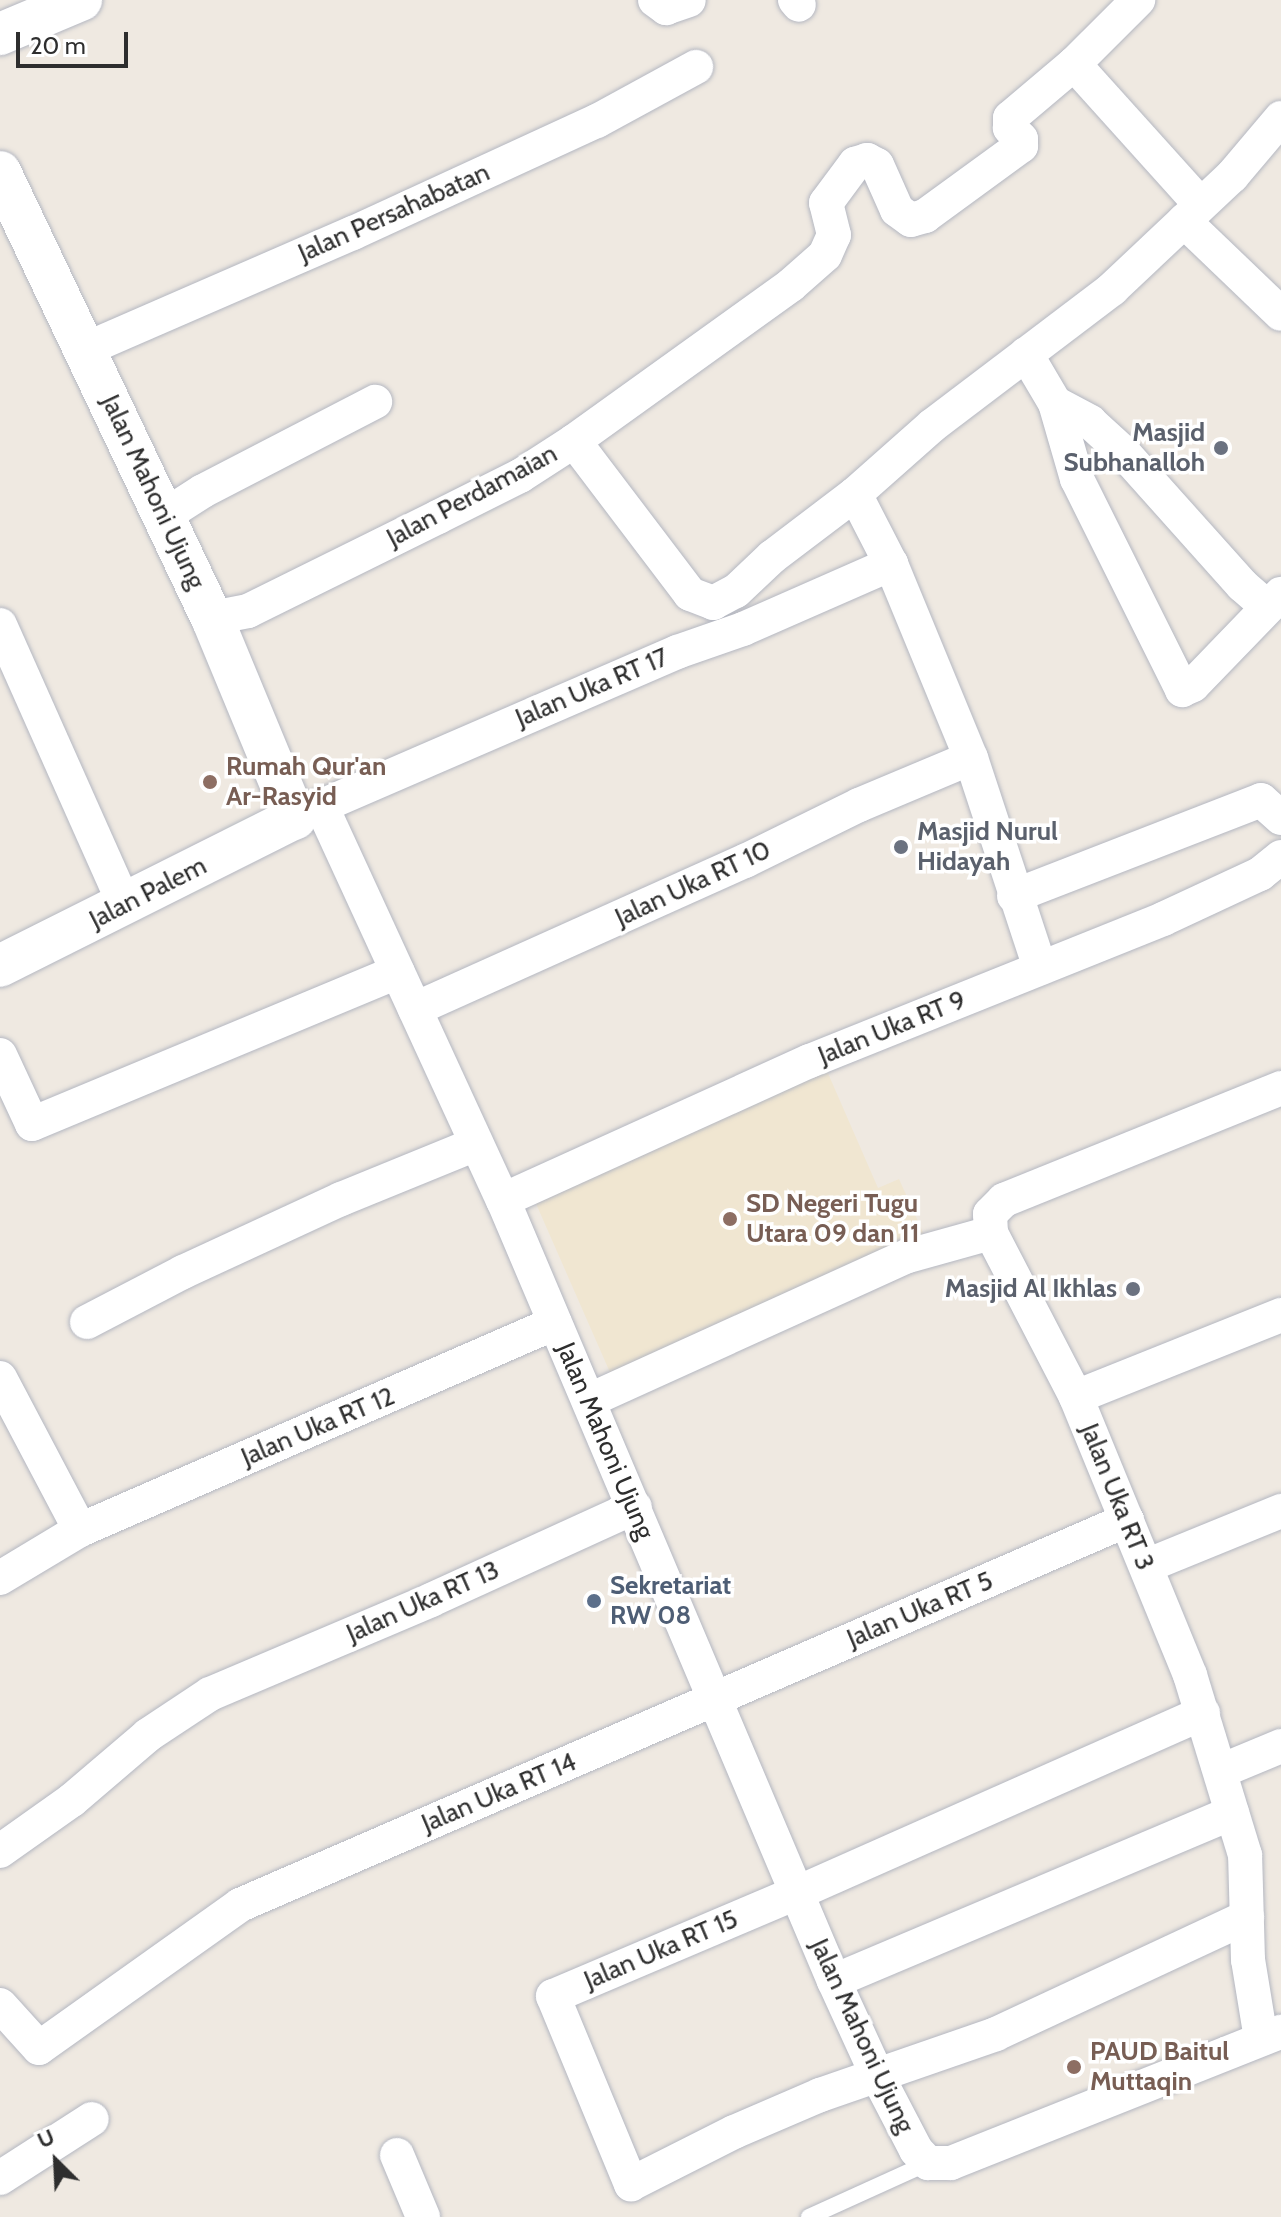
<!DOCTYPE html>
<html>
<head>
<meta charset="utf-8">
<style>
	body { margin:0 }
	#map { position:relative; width:1281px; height:2217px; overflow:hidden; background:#efe9e1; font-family:Cabin,sans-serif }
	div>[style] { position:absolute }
	.education>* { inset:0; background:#f0e6d1 }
	.roads { filter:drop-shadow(0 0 2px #b4b7c1) drop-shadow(0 0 2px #b4b7c1) }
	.service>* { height:16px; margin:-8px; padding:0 8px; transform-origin:8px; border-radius:8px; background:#fff }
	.minor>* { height:34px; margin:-17px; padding:0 17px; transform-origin:17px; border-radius:17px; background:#fff }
	.tertiary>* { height:42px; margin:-21px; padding:0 21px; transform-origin:21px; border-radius:21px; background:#fff }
	.dots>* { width:22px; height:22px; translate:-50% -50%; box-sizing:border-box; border:4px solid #fff; border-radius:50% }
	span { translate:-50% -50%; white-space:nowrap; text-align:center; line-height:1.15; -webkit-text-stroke:7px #fff; paint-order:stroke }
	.street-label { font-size:26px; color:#2e2e2e }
	.worship-label { font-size:26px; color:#5b616d; font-weight:700 }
	.right { translate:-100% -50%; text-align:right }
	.left { translate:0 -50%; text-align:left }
	.education-label { font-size:26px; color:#785e54; font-weight:700 }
	.service-label { font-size:26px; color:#4e5e75; font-weight:700 }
	.north { position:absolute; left:16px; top:2121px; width:80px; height:80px; -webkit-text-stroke:6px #fff; paint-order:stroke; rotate:336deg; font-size:22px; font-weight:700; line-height:32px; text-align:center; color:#2e2e2e }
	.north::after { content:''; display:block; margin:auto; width:28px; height:36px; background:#2e2e2e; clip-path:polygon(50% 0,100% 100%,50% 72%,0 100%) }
	.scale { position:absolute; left:16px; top:32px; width:112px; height:36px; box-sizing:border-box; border:4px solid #2e2e2e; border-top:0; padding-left:10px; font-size:24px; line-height:28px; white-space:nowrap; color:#2e2e2e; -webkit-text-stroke:6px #fff; paint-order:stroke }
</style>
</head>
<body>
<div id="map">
	<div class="education">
		<div style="clip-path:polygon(827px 1071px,878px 1188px,899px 1179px,926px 1239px,612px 1377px,534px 1199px)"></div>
	</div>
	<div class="roads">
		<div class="service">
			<div style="left:809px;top:2217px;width:131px;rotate:-24.4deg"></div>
		</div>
		<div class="minor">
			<div style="left:655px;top:0;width:14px;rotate:36deg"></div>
			<div style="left:666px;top:8px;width:24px;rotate:-19deg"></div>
			<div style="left:795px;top:0;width:6px;rotate:51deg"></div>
			<div style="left:1074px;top:64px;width:188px;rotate:48deg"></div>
			<div style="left:1184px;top:221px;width:134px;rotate:43.8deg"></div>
			<div style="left:86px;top:349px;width:291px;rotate:-23.5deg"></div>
			<div style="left:353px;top:233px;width:268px;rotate:-24.7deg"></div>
			<div style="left:597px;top:121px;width:113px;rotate:-28.6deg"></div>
			<div style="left:1026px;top:354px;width:57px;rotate:59.4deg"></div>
			<div style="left:1055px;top:403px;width:79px;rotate:73.9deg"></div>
			<div style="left:1077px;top:479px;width:236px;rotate:63.5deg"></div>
			<div style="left:1182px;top:690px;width:12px;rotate:-24deg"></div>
			<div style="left:1193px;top:685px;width:127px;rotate:-46deg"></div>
			<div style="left:1055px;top:403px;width:40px;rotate:28deg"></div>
			<div style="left:1090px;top:422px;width:46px;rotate:42.4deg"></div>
			<div style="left:1124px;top:453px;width:177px;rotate:48.2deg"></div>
			<div style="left:1242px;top:585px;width:32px;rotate:41deg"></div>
			<div style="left:574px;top:441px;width:192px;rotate:52.8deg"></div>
			<div style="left:690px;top:594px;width:25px;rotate:21deg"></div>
			<div style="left:713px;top:603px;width:26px;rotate:-28deg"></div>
			<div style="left:736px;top:591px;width:50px;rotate:-43.4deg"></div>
			<div style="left:772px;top:557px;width:104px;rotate:-37.2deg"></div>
			<div style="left:855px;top:494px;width:104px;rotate:-41.5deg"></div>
			<div style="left:933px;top:425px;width:225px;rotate:-37.2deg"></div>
			<div style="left:1112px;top:289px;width:165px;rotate:-43.3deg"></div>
			<div style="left:1232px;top:176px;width:76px;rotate:-49.8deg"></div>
			<div style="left:855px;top:494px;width:79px;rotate:62.8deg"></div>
			<div style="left:891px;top:564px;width:210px;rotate:67.6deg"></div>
			<div style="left:971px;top:758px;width:221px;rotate:71.8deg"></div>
			<div style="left:164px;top:516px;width:46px;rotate:-32.7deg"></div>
			<div style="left:203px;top:491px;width:194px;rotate:-27.4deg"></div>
			<div style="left:212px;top:618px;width:37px;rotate:-11deg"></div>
			<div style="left:248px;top:611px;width:212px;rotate:-26.3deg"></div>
			<div style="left:438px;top:517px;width:92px;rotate:-26.6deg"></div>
			<div style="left:520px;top:476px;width:64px;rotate:-32.9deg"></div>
			<div style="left:574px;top:441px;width:267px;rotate:-35.7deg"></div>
			<div style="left:791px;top:285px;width:45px;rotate:-41.4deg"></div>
			<div style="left:825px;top:255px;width:22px;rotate:-66deg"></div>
			<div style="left:834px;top:235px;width:33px;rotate:-104deg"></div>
			<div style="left:826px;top:203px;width:49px;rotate:-53.4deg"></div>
			<div style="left:855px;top:164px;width:13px;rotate:-18deg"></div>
			<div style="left:867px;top:160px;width:11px;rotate:27deg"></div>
			<div style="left:877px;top:165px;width:49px;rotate:66deg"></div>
			<div style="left:897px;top:210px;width:17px;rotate:36deg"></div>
			<div style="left:911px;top:220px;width:15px;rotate:-16deg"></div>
			<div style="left:925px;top:216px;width:119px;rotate:-36.1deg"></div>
			<div style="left:1021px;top:146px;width:7px;rotate:-90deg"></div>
			<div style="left:1021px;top:139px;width:16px;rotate:-135deg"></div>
			<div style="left:1010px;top:128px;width:10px;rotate:-90deg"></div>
			<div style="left:1010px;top:118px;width:84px;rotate:-40.2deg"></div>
			<div style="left:1074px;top:64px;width:91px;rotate:-45deg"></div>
			<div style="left:0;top:625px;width:308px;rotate:66deg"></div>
			<div style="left:321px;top:805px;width:435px;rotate:65.3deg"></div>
			<div style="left:503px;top:1200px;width:848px;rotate:67.03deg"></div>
			<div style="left:834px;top:1981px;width:103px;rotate:65.4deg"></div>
			<div style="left:877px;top:2075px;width:85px;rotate:62.5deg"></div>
			<div style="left:916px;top:2150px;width:18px;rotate:47deg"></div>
			<div style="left:928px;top:2163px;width:23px"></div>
			<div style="left:951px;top:2163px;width:355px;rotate:-21.7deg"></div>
			<div style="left:303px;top:814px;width:408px;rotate:-23.4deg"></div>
			<div style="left:677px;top:652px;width:70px;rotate:-19.2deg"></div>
			<div style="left:743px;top:629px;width:162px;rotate:-23.7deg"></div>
			<div style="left:1014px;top:896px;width:265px;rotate:-21.2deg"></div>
			<div style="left:1261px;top:800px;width:27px;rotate:42deg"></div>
			<div style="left:415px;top:1009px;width:362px;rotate:-24.2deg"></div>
			<div style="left:745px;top:861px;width:127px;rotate:-26.2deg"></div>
			<div style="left:859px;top:805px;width:121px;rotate:-22.8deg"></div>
			<div style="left:0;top:1055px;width:76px;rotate:65.1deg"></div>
			<div style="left:32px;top:1124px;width:396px;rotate:-22.6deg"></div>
			<div style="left:503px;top:1200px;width:337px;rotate:-24.4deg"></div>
			<div style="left:810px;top:1061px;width:380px;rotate:-21.9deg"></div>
			<div style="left:1163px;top:919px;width:107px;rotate:-24.9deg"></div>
			<div style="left:1260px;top:874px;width:27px;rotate:-39deg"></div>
			<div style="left:87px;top:1322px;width:108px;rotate:-27.5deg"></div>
			<div style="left:183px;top:1272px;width:174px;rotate:-24.8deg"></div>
			<div style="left:341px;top:1199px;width:146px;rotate:-22.2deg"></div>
			<div style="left:0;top:1378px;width:172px;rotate:62.2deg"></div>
			<div style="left:1076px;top:1397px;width:221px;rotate:-21.8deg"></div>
			<div style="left:590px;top:1400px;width:349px;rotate:-24.4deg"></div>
			<div style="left:908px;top:1256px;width:86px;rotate:-15.5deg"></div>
			<div style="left:1146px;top:1566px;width:146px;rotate:-22.2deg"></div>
			<div style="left:0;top:1578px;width:93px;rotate:-31deg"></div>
			<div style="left:80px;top:1530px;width:518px;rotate:-23.55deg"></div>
			<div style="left:1203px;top:1713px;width:445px;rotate:156.1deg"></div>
			<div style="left:796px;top:1893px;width:264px;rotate:157deg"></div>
			<div style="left:553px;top:1996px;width:204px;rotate:67.5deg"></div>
			<div style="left:631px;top:2184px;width:115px;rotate:-26.8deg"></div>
			<div style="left:734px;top:2132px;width:94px;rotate:-23.3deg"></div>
			<div style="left:820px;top:2095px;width:186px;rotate:-19.1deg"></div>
			<div style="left:996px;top:2034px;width:277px;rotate:-25deg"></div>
			<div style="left:1221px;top:1771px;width:65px;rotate:-22.6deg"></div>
			<div style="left:0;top:1851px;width:88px;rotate:-35.3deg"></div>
			<div style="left:72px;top:1800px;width:100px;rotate:-40.5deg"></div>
			<div style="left:148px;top:1735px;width:74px;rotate:-33.5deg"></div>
			<div style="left:210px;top:1694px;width:240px;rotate:-23deg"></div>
			<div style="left:431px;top:1600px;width:224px;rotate:-24.5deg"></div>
			<div style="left:834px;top:1981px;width:432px;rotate:-22.9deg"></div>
			<div style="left:0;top:2005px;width:58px;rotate:47.8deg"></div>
			<div style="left:39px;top:2048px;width:247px;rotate:-35.4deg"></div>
			<div style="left:240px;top:1905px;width:967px;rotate:-23.46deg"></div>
			<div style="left:1261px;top:2039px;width:80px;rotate:-99.3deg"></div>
			<div style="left:1248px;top:1960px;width:105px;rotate:-91.6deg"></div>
			<div style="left:1245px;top:1855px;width:188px;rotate:-107deg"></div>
			<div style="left:1190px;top:1675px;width:300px;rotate:-112.3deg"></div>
			<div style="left:1076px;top:1397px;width:185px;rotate:-117.4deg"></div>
			<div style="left:991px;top:1233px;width:19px;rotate:-93deg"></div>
			<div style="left:990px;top:1214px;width:20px;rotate:-45deg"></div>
			<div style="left:1004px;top:1200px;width:299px;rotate:-22deg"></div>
			<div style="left:397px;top:2155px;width:67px;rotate:67.2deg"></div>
			<div style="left:0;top:2178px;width:109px;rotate:-32.7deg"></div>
		</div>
		<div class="tertiary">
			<div style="left:0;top:34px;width:88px;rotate:-22.8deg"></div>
			<div style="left:0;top:172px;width:494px;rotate:64.6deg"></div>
			<div style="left:212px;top:618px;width:217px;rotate:67.5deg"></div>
			<div style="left:295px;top:818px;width:330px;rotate:153.4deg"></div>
		</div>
	</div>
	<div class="dots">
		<div style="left:1221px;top:448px;background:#6b7280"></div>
		<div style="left:210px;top:782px;background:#8d6e63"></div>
		<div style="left:901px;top:847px;background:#6b7280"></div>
		<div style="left:730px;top:1219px;background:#8d6e63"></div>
		<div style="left:1133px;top:1289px;background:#6b7280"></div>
		<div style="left:594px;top:1601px;background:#5c6f8a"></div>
		<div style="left:1074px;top:2067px;background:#8d6e63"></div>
	</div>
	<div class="street-label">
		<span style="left:394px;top:213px;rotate:-24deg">Jalan Persahabatan</span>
		<span style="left:153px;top:492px;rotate:65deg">Jalan Mahoni Ujung</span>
		<span style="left:472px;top:496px;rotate:-28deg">Jalan Perdamaian</span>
		<span style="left:592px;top:688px;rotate:-23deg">Jalan Uka RT 17</span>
		<span style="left:693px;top:884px;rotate:-25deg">Jalan Uka RT 10</span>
		<span style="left:148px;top:893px;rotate:-27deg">Jalan Palem</span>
		<span style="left:892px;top:1028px;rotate:-22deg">Jalan Uka RT 9</span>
		<span style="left:318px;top:1427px;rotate:-23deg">Jalan Uka RT 12</span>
		<span style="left:605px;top:1441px;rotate:67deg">Jalan Mahoni Ujung</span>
		<span style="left:1117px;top:1497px;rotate:68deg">Jalan Uka RT 3</span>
		<span style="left:423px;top:1602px;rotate:-24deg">Jalan Uka RT 13</span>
		<span style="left:920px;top:1610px;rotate:-23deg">Jalan Uka RT 5</span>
		<span style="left:499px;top:1793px;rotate:-23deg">Jalan Uka RT 14</span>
		<span style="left:661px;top:1950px;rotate:-23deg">Jalan Uka RT 15</span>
		<span style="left:862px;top:2036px;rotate:65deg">Jalan Mahoni Ujung</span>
	</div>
	<div class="worship-label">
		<span class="right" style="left:1205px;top:448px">Masjid<br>Subhanalloh</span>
		<span class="left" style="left:917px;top:847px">Masjid Nurul<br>Hidayah</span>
		<span class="right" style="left:1117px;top:1289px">Masjid Al Ikhlas</span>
	</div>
	<div class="education-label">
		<span class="left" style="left:226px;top:782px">Rumah Qur'an<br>Ar-Rasyid</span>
		<span class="left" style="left:746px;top:1219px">SD Negeri Tugu<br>Utara 09 dan 11</span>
		<span class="left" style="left:1090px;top:2067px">PAUD Baitul<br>Muttaqin</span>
	</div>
	<div class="service-label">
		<span class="left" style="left:610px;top:1601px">Sekretariat<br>RW 08</span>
	</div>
	<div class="north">U</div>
	<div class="scale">20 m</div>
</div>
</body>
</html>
